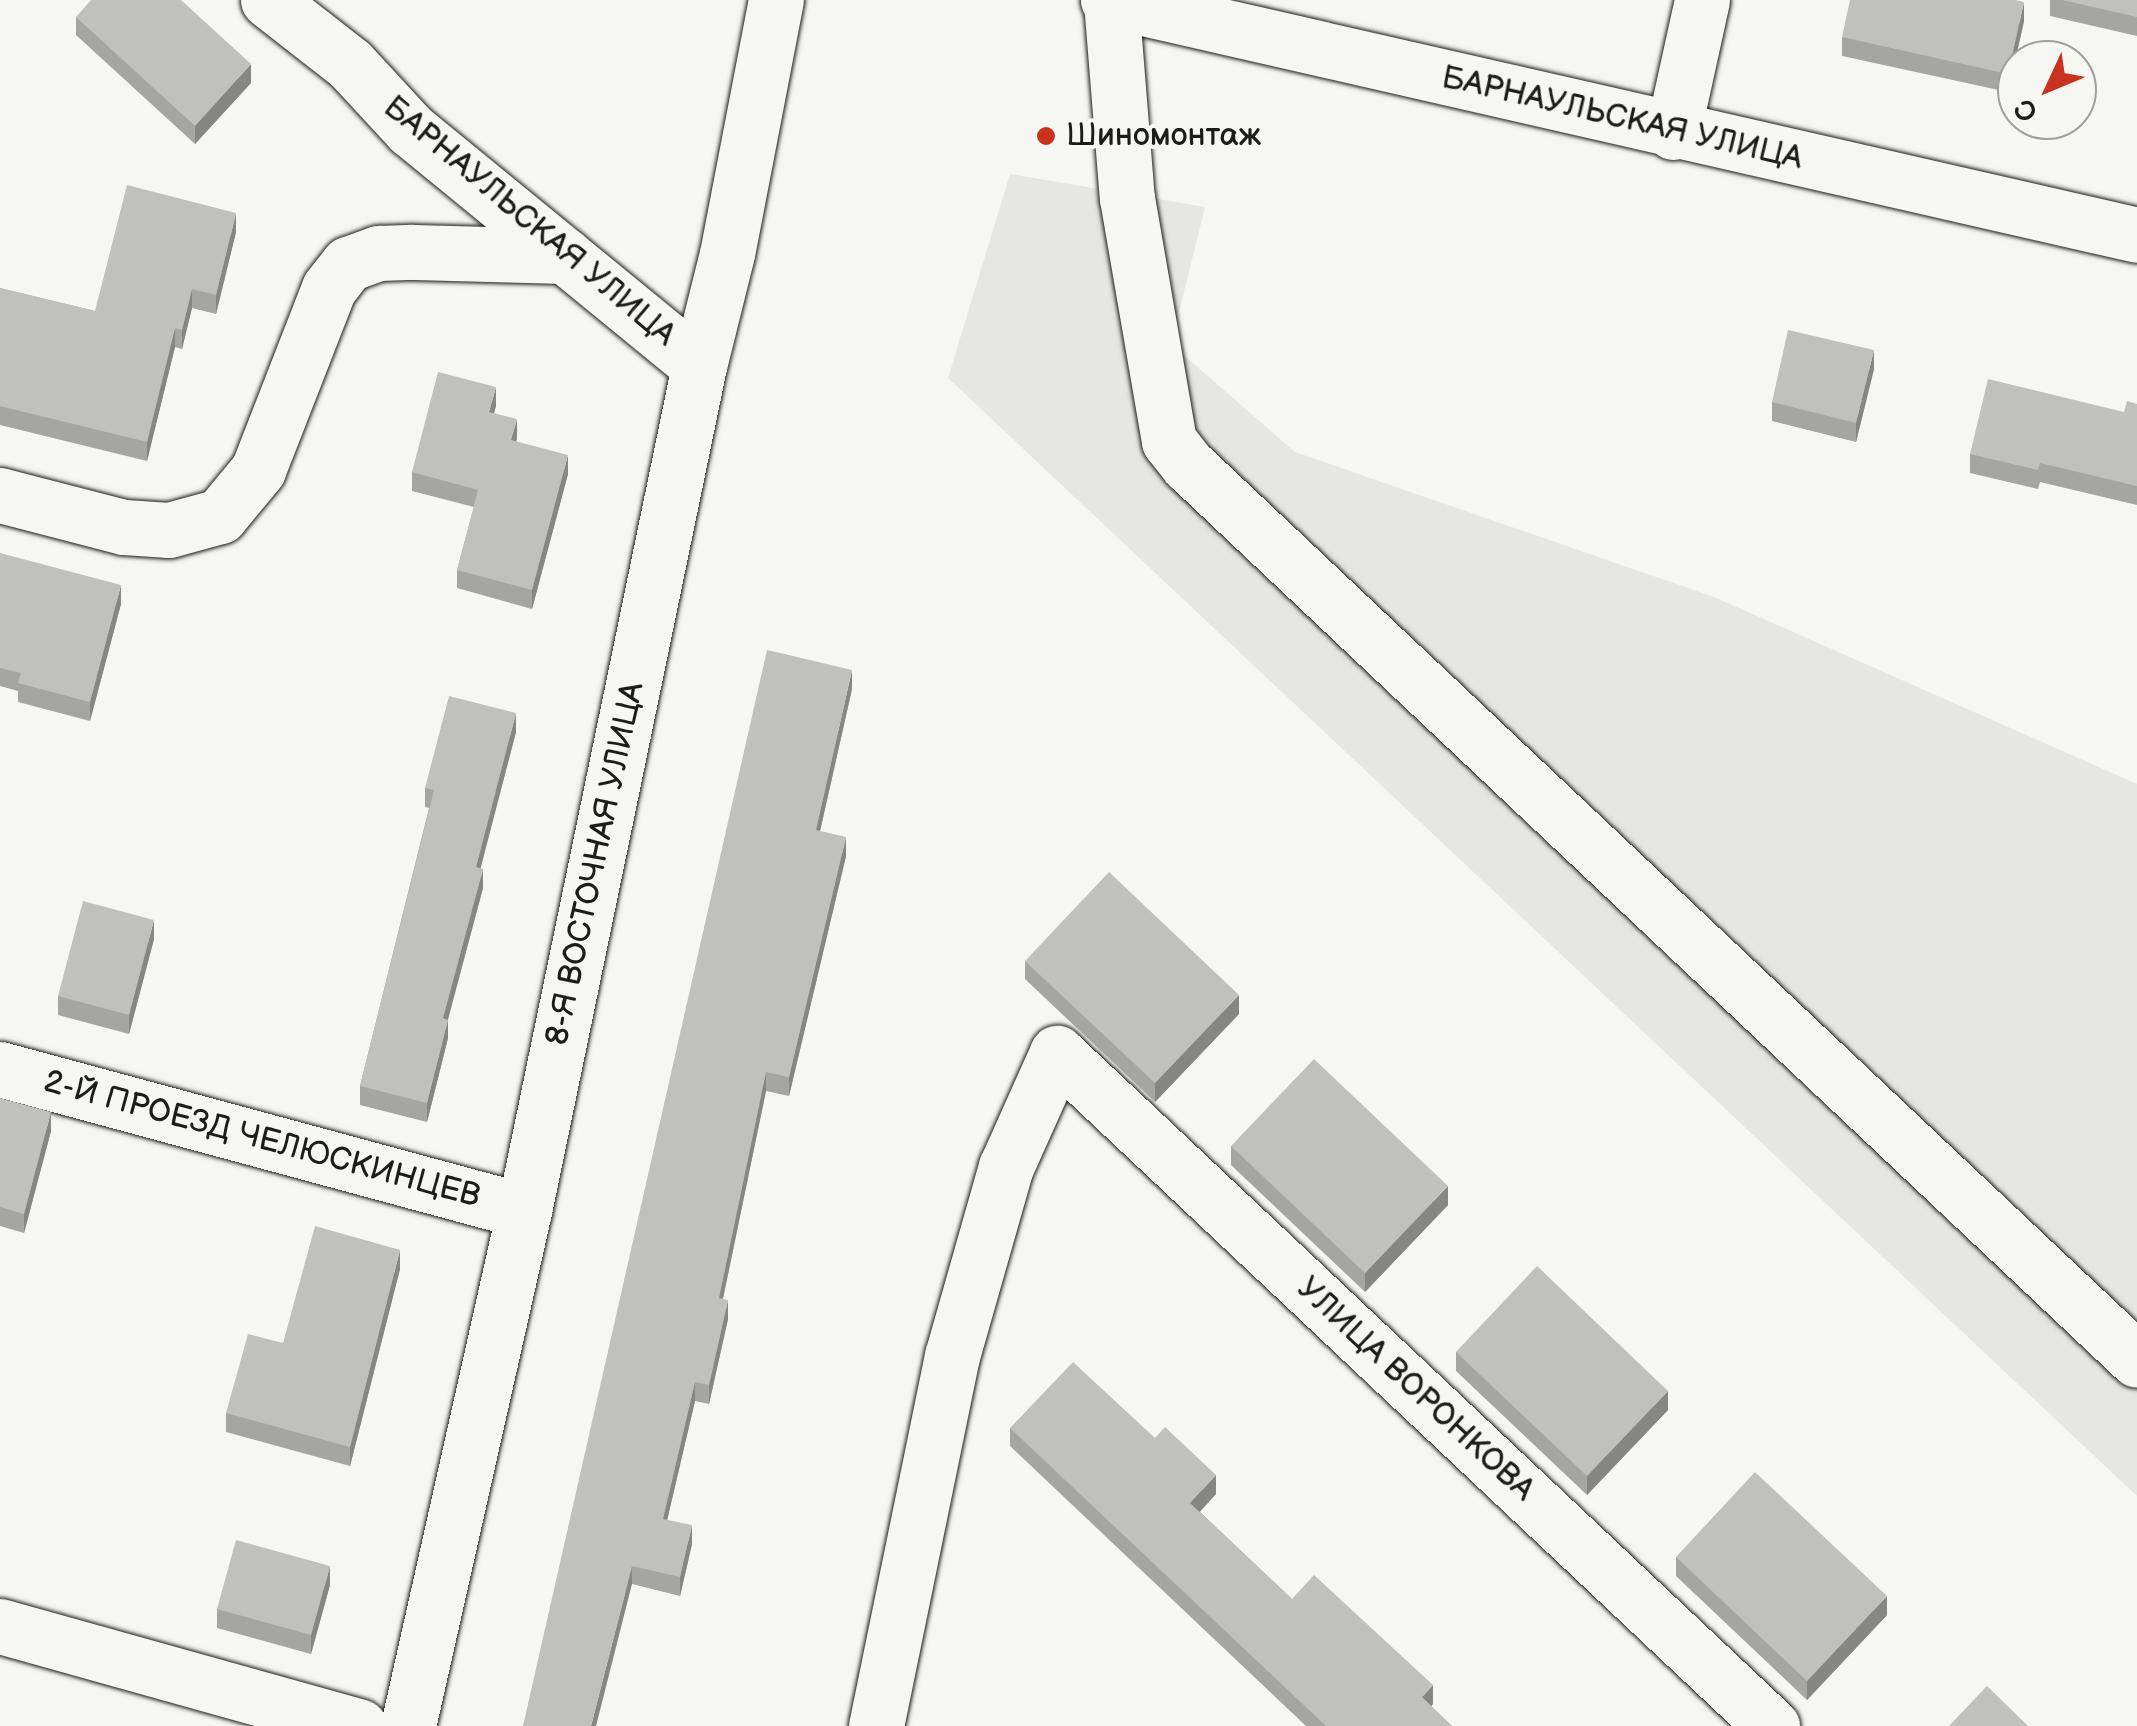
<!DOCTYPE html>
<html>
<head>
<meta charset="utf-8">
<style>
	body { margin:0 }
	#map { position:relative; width:2137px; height:1726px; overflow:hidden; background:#f6f6f2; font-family:"Balsamiq Sans",sans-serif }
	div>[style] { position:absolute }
	.built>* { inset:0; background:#e6e6e2 }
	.roads { filter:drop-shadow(0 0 2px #1c1c1c) drop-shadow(0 0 2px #1c1c1c) }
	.minor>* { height:55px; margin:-27.5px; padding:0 27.5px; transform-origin:27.5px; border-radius:27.5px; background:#f6f6f2 }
	.major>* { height:55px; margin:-27.5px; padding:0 27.5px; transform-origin:27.5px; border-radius:27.5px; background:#f6f6f2 }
	.wall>* { inset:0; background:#a5a5a3 }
	.shaded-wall>* { inset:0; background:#868684 }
	.building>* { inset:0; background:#c0c0bd }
	.dots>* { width:28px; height:28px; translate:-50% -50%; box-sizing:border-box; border:5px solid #f6f6f2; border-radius:50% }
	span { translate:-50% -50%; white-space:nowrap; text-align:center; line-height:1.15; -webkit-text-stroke:8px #f6f6f2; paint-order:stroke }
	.street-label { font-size:32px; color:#1c1c1c }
	.poi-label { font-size:32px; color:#1c1c1c }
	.left { translate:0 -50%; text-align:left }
	.north { position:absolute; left:1997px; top:40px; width:100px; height:100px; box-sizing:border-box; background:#f6f6f2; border:2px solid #9f9f9c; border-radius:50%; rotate:226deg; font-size:28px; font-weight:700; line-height:40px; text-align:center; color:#1c1c1c }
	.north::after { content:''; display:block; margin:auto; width:35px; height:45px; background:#c8321e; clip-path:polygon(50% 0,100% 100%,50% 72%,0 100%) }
</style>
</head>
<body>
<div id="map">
	<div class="built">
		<div style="clip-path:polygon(1010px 174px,1205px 207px,1171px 344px,1295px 452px,1714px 597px,2137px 784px,2137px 1496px,948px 378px)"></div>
	</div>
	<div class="roads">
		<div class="minor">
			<div style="left:268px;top:0;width:104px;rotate:38deg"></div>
			<div style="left:350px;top:64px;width:90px;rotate:47.3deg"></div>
			<div style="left:411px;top:130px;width:372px;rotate:39.3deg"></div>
			<div style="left:1111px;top:1px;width:198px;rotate:85.4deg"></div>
			<div style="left:1127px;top:198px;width:247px;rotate:80.2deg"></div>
			<div style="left:1169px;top:441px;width:31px;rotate:52deg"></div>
			<div style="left:1188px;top:465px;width:1304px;rotate:43.32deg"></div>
			<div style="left:1673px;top:132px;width:135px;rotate:-77.6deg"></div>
			<div style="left:0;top:495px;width:128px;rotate:14.5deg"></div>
			<div style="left:124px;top:527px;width:45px;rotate:3.8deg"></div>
			<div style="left:169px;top:530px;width:53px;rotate:-15.4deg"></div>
			<div style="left:220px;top:516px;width:60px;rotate:-50.4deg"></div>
			<div style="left:258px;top:470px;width:195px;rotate:-68.7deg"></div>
			<div style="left:329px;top:288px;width:31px;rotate:-52deg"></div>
			<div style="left:348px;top:264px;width:33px;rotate:-20deg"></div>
			<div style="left:379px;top:253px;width:34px;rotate:-2deg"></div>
			<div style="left:413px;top:252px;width:152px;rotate:1.5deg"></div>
			<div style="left:0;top:1069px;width:543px;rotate:15.16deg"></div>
			<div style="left:0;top:1626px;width:373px;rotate:15.6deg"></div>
			<div style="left:876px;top:1726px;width:378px;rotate:-78.4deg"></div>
			<div style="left:952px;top:1356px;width:197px;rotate:-74.1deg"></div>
			<div style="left:1006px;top:1167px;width:125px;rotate:-65.9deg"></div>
			<div style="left:1057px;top:1053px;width:982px;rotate:43.27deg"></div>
		</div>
		<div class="major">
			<div style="left:1108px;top:0;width:1055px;rotate:12.86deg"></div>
			<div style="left:408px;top:1726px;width:528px;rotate:-77.31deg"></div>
			<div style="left:524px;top:1211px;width:863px;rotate:-78.3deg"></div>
			<div style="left:699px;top:366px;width:115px;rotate:-76deg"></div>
			<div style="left:727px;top:254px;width:259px;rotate:-79.1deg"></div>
		</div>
	</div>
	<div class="wall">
		<div style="clip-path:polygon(2050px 0,2137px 0,2137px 36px,2050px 16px)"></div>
		<div style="clip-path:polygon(76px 17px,251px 83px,195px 144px,76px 35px)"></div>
		<div style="clip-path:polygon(2024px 21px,2008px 92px,1842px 56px,1842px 37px)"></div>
		<div style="clip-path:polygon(236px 232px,216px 314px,192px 308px,182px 349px,175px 347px,147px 461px,0 425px,0 288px,95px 311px)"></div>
		<div style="clip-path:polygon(1874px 369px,1856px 442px,1772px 421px,1772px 402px)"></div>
		<div style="clip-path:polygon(2137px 404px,2137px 505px,2040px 482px,2038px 489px,1970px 473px,1970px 454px,2124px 412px)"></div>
		<div style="clip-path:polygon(496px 406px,494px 413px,517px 438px,516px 441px,568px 474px,532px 609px,457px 588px,457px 570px,474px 507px,412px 491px,412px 472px)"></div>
		<div style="clip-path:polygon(0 553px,121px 604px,90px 721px,18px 702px,18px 691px,0 686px)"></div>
		<div style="clip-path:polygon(852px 689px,820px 831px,846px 856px,789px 1096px,766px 1091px,723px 1299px,728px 1319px,709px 1404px,695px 1401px,667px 1520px,692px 1544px,680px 1596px,632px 1584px,523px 1726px)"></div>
		<div style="clip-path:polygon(516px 732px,480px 868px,483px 888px,448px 1020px,448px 1038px,427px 1122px,360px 1105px,360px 1086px,429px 808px,425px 807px,425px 788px)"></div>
		<div style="clip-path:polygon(154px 939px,129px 1034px,58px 1015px,58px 996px)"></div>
		<div style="clip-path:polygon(1025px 961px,1239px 1014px,1155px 1102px,1025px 979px)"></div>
		<div style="clip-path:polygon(0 1098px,51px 1131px,24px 1233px,0 1226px)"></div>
		<div style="clip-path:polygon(1231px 1146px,1448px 1205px,1365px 1292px,1231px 1165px)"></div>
		<div style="clip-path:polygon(400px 1269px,350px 1466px,226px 1432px,226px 1413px,283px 1343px)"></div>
		<div style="clip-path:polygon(1456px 1352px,1668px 1410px,1587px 1495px,1456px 1371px)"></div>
		<div style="clip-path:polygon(1010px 1428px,1216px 1494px,1200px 1512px,1292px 1599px,1433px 1704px,1431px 1706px,1452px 1726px,1306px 1726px,1010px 1446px)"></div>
		<div style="clip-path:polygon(1676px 1557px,1887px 1615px,1807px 1700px,1676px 1576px)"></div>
		<div style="clip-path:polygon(330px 1585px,311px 1654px,217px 1628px,217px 1609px)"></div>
	</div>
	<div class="shaded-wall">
		<div style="clip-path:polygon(2024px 2px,2024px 21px,2008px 92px,2008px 74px)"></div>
		<div style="clip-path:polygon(251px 64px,251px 83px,195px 144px,195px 126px)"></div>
		<div style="clip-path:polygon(236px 213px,236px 232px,216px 314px,216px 295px)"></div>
		<div style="clip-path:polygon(192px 289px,192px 308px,182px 349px,182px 330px)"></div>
		<div style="clip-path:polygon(175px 328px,175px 347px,147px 461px,147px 442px)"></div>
		<div style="clip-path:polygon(1874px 350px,1874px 369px,1856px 442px,1856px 423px)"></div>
		<div style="clip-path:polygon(496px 387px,496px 406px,489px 431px,489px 412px)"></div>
		<div style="clip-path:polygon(517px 419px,517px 438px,511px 459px,511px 440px)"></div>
		<div style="clip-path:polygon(568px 455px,568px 474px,532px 609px,532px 590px)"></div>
		<div style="clip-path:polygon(121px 585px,121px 604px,90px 721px,90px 702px)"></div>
		<div style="clip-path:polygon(852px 670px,852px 689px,816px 849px,816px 830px)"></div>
		<div style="clip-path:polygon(516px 713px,516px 732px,476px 886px,476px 867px)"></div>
		<div style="clip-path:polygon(846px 837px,846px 856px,789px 1096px,789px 1077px)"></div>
		<div style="clip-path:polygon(483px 869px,483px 888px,443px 1037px,443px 1018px)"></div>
		<div style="clip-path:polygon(154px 920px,154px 939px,129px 1034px,129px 1015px)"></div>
		<div style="clip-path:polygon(1239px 995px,1239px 1014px,1155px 1102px,1155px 1083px)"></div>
		<div style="clip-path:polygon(448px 1020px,448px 1038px,427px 1122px,427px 1103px)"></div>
		<div style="clip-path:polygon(766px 1072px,766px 1091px,719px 1317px,719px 1298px)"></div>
		<div style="clip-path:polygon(51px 1112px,51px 1131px,24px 1233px,24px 1214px)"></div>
		<div style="clip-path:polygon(1448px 1186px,1448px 1205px,1365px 1292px,1365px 1273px)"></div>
		<div style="clip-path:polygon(400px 1250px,400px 1269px,350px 1466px,350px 1447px)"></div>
		<div style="clip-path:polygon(728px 1300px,728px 1319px,709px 1404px,709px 1385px)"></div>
		<div style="clip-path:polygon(695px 1382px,695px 1401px,663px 1538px,663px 1519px)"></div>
		<div style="clip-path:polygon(1668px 1391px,1668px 1410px,1587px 1495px,1587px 1476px)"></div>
		<div style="clip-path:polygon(1216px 1475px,1216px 1494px,1190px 1522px,1190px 1503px)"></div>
		<div style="clip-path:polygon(692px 1525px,692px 1544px,680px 1596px,680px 1577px)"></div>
		<div style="clip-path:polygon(330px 1566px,330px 1585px,311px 1654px,311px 1635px)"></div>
		<div style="clip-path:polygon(632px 1566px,632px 1584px,596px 1726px,591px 1726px)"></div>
		<div style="clip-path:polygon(1887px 1596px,1887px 1615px,1807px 1700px,1807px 1681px)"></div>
		<div style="clip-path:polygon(1433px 1685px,1433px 1704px,1422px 1716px,1422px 1697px)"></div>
	</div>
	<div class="building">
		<div style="clip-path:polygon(91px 0,181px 0,251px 64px,195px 126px,76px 17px)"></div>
		<div style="clip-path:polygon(1850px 0,2015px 0,2024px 2px,2008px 74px,1842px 37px)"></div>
		<div style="clip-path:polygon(2062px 0,2137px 0,2137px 17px)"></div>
		<div style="clip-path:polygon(127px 185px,236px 213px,216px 295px,192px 289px,182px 330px,175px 328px,147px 442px,0 406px,0 288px,95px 311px)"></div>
		<div style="clip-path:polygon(1788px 330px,1874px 350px,1856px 423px,1772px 402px)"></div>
		<div style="clip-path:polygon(438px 372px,496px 387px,489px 412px,517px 419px,511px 440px,568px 455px,532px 590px,457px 570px,478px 490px,412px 472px)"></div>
		<div style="clip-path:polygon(1988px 379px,2124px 412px,2127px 401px,2137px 404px,2137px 486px,2040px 463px,2038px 470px,1970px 454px)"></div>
		<div style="clip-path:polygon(0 553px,121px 585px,90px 702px,18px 683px,21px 673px,0 668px)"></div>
		<div style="clip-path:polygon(767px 650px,852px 670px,816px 830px,846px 837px,789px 1077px,766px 1072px,719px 1298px,728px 1300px,709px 1385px,695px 1382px,663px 1519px,692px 1525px,680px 1577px,632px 1566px,591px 1726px,523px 1726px)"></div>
		<div style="clip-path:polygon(449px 696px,516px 713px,476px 867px,483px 869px,443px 1018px,448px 1020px,427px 1103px,360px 1086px,434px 790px,425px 788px)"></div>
		<div style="clip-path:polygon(1109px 872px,1239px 995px,1155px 1083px,1025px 961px)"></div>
		<div style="clip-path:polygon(83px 901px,154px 920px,129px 1015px,58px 996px)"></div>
		<div style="clip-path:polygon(1314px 1059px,1448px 1186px,1365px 1273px,1231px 1146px)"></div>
		<div style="clip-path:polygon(0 1098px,51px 1112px,24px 1214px,0 1207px)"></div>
		<div style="clip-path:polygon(315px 1226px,400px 1250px,350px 1447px,226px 1413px,248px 1334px,283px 1343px)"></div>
		<div style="clip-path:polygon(1537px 1266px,1668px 1391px,1587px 1476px,1456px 1352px)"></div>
		<div style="clip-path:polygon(1073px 1362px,1155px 1438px,1165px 1427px,1216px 1475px,1190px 1503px,1292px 1599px,1314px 1575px,1433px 1685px,1422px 1697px,1452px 1726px,1326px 1726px,1010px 1428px)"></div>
		<div style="clip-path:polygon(1755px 1472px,1887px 1596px,1807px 1681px,1676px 1557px)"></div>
		<div style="clip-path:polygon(236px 1540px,330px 1566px,311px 1635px,217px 1609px)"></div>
		<div style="clip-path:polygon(1987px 1686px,2028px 1726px,1949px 1726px)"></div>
	</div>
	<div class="dots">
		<div style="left:1046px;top:136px;background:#c8321e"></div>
	</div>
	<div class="street-label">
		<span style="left:1622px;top:119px;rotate:13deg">БАРНАУЛЬСКАЯ УЛИЦА</span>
		<span style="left:529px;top:222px;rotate:40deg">БАРНАУЛЬСКАЯ УЛИЦА</span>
		<span style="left:596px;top:864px;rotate:-78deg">8-Я ВОСТОЧНАЯ УЛИЦА</span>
		<span style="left:262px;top:1140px;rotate:15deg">2-Й ПРОЕЗД ЧЕЛЮСКИНЦЕВ</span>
		<span style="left:1415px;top:1390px;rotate:43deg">УЛИЦА ВОРОНКОВА</span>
	</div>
	<div class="poi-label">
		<span class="left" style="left:1066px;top:136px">Шиномонтаж</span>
	</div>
	<div class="north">С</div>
</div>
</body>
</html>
